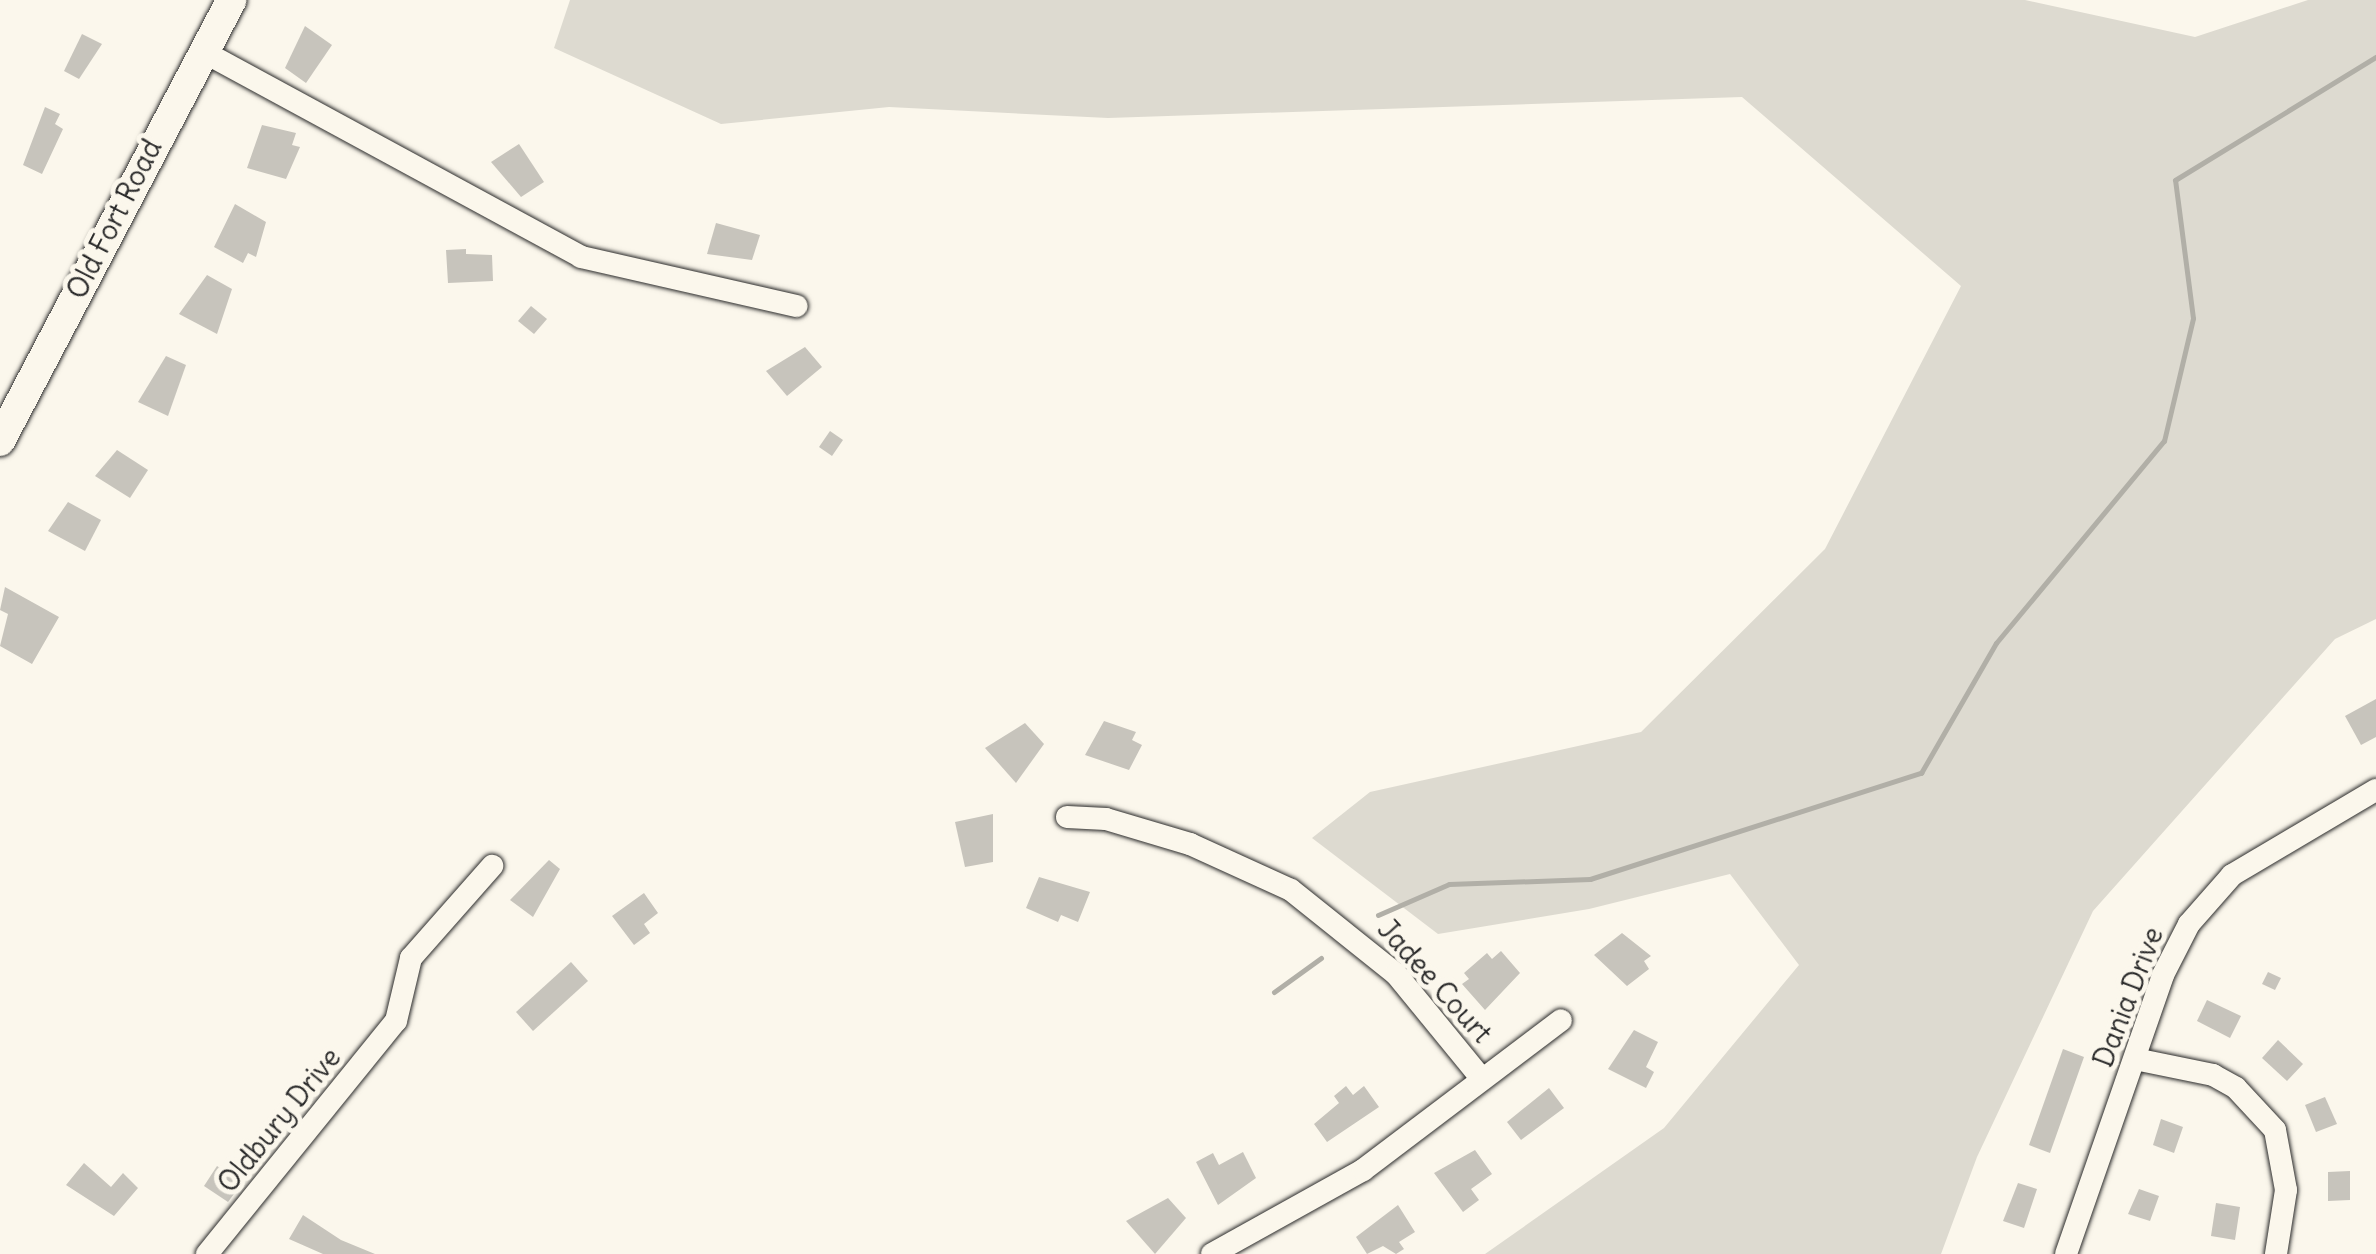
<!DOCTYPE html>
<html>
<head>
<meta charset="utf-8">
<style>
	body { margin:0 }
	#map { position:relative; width:2376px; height:1254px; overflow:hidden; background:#fbf7ec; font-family:Delius,sans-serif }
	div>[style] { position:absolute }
	.green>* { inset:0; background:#dddad0 }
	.stream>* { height:5px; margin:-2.5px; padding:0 2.5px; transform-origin:2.5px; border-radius:2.5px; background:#b1afa7 }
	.building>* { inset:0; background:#c7c4bc }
	.roads { filter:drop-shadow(0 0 2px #2b2b2b) drop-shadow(0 0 2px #2b2b2b) }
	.minor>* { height:22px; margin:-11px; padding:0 11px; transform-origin:11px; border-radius:11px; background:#fbf7ec }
	.major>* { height:30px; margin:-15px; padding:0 15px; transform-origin:15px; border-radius:15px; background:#fbf7ec }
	span { translate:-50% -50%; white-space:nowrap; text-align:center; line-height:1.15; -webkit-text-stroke:10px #fbf7ec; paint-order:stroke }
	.street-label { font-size:28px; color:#2b2b2b }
</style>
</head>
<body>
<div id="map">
	<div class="green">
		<div style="clip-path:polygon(570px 0,2025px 0,2195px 37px,2308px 0,2376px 0,2376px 619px,2335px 639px,2093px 911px,1977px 1157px,1941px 1254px,1485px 1254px,1664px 1128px,1799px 965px,1730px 874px,1589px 909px,1438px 934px,1312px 838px,1370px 792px,1641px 732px,1825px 549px,1961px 286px,1742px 97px,1108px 118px,889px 107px,721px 124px,554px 48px)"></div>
	</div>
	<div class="stream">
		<div style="left:1378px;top:915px;width:77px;rotate:-23.6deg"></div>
		<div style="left:1449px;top:884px;width:141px;rotate:-2deg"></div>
		<div style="left:1590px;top:879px;width:348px;rotate:-17.8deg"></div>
		<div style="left:1921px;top:773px;width:150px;rotate:-60deg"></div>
		<div style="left:1996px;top:643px;width:263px;rotate:-50.3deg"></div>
		<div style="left:2164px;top:441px;width:126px;rotate:-76.7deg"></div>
		<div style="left:2193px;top:318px;width:139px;rotate:-97.4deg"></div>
		<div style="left:2175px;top:180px;width:236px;rotate:-31.5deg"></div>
		<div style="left:1274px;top:992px;width:58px;rotate:-35.9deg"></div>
	</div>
	<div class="building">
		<div style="clip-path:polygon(305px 26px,332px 45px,306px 83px,285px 68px)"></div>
		<div style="clip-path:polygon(82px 34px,102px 44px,79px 79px,64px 71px)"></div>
		<div style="clip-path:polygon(45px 107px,60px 114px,55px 124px,63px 129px,42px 174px,23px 165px)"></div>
		<div style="clip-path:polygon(262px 125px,296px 133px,292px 145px,300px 147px,286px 179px,247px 168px)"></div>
		<div style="clip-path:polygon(519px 144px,544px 182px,521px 197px,491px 162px)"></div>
		<div style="clip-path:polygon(235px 204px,266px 222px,256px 257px,248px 253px,243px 263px,214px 247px)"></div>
		<div style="clip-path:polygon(716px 223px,760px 235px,752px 260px,707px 254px)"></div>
		<div style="clip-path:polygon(466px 249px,466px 254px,492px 255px,493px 281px,448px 283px,446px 250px)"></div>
		<div style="clip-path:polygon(207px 275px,232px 289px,217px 334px,179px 314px)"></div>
		<div style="clip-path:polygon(531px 306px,547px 319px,534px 334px,518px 321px)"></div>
		<div style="clip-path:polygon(805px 347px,822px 367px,787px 396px,766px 371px)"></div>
		<div style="clip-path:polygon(166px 356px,186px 365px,168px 416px,138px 402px)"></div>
		<div style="clip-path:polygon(830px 431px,843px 440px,832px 456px,819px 447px)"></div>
		<div style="clip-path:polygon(117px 450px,148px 470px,130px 498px,95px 476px)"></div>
		<div style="clip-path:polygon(68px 502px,101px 520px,85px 551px,48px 531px)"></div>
		<div style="clip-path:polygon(5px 587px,59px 617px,32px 664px,0 646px,8px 614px,0 610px)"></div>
		<div style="clip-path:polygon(2376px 699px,2376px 737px,2361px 745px,2345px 716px)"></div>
		<div style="clip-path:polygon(1104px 721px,1136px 732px,1132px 740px,1142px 745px,1129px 770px,1085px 755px)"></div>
		<div style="clip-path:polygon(1025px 723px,1044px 744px,1016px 783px,985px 748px)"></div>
		<div style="clip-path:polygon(993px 814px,993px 862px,965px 867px,955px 822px)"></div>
		<div style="clip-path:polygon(549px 860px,560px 869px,533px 917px,510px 900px)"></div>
		<div style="clip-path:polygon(1039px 877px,1090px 892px,1078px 922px,1061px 915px,1058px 922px,1026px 908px)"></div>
		<div style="clip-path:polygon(644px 893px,658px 913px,644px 924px,650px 933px,634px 945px,612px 916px)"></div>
		<div style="clip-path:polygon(1622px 933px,1651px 956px,1644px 961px,1649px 969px,1627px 986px,1594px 955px)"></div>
		<div style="clip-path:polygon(1501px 951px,1520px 973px,1485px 1010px,1462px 984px,1469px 979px,1464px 973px,1487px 953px,1492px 959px)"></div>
		<div style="clip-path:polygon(571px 962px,588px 981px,533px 1031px,516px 1012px)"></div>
		<div style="clip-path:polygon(2268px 972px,2281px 978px,2275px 990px,2262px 984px)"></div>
		<div style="clip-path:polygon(2207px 1000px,2241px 1016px,2230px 1038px,2197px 1021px)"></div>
		<div style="clip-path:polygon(1634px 1030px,1658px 1042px,1646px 1067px,1654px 1072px,1646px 1088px,1608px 1069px)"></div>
		<div style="clip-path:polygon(2278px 1040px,2303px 1064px,2287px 1081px,2262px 1058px)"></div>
		<div style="clip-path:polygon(2063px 1049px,2084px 1057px,2050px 1153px,2029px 1145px)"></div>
		<div style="clip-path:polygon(1346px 1086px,1353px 1095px,1364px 1086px,1379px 1107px,1327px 1142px,1314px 1124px,1339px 1103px,1334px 1096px)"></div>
		<div style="clip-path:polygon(1549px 1088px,1564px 1108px,1521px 1140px,1507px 1122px)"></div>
		<div style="clip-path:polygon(2325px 1097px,2337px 1124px,2316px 1132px,2305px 1105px)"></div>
		<div style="clip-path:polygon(2161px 1119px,2183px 1127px,2174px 1153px,2153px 1145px)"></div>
		<div style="clip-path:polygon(1475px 1150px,1492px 1174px,1471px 1189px,1479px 1200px,1463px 1212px,1434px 1173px)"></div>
		<div style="clip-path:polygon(1243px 1152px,1256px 1178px,1218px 1205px,1196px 1162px,1213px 1153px,1219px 1165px)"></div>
		<div style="clip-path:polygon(84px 1163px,111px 1187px,123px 1173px,138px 1188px,114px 1216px,66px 1185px)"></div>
		<div style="clip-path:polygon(217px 1166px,242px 1183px,228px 1202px,204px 1186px)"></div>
		<div style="clip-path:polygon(2350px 1171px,2350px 1200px,2328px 1201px,2328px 1172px)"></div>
		<div style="clip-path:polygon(2018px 1183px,2037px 1189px,2024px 1228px,2003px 1221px)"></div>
		<div style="clip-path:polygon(2139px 1189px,2159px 1196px,2150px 1221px,2128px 1214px)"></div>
		<div style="clip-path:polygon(1168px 1198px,1186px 1218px,1155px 1254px,1126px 1221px)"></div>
		<div style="clip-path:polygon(2216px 1203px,2240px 1207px,2235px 1240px,2211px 1236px)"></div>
		<div style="clip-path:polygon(1398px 1205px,1415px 1232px,1399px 1242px,1404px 1249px,1396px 1254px,1383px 1246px,1367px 1254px,1356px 1237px)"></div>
		<div style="clip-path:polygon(303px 1215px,341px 1240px,375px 1254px,323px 1254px,289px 1239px)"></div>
	</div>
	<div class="roads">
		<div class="minor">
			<div style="left:204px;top:52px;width:429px;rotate:28.5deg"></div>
			<div style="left:581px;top:257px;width:221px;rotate:12.8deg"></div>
			<div style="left:1067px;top:817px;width:39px;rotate:3deg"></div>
			<div style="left:1106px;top:819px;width:88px;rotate:16.6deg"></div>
			<div style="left:1190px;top:844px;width:111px;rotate:24.5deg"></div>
			<div style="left:1291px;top:890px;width:134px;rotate:38.7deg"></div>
			<div style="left:1396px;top:974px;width:134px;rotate:50.7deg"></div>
			<div style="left:2135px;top:1059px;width:80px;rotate:11.6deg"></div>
			<div style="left:2213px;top:1075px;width:26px;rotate:29deg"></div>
			<div style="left:2236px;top:1088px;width:57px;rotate:47.1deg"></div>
			<div style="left:2275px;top:1130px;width:61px;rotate:79.6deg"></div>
			<div style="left:2286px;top:1190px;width:65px;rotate:98.9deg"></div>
			<div style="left:207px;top:1254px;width:300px;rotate:-51deg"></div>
			<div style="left:396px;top:1021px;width:65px;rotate:-76.6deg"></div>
			<div style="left:411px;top:958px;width:123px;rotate:-48.6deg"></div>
			<div style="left:1212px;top:1254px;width:173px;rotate:-29.1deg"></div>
			<div style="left:1363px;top:1170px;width:248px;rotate:-37.1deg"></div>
			<div style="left:2066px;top:1254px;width:295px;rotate:-70.8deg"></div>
			<div style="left:2163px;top:975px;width:57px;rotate:-63deg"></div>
			<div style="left:2189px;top:924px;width:65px;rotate:-48.7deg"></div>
			<div style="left:2232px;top:875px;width:167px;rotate:-30.6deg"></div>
		</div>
		<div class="major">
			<div style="left:0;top:441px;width:498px;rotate:-62.3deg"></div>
		</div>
	</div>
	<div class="street-label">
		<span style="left:114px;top:219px;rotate:-63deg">Old Fort Road</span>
		<span style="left:1435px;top:981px;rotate:48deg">Jadee Court</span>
		<span style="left:2128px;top:997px;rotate:-69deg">Dania Drive</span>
		<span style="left:279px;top:1120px;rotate:-51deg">Oldbury Drive</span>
	</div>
</div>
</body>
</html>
